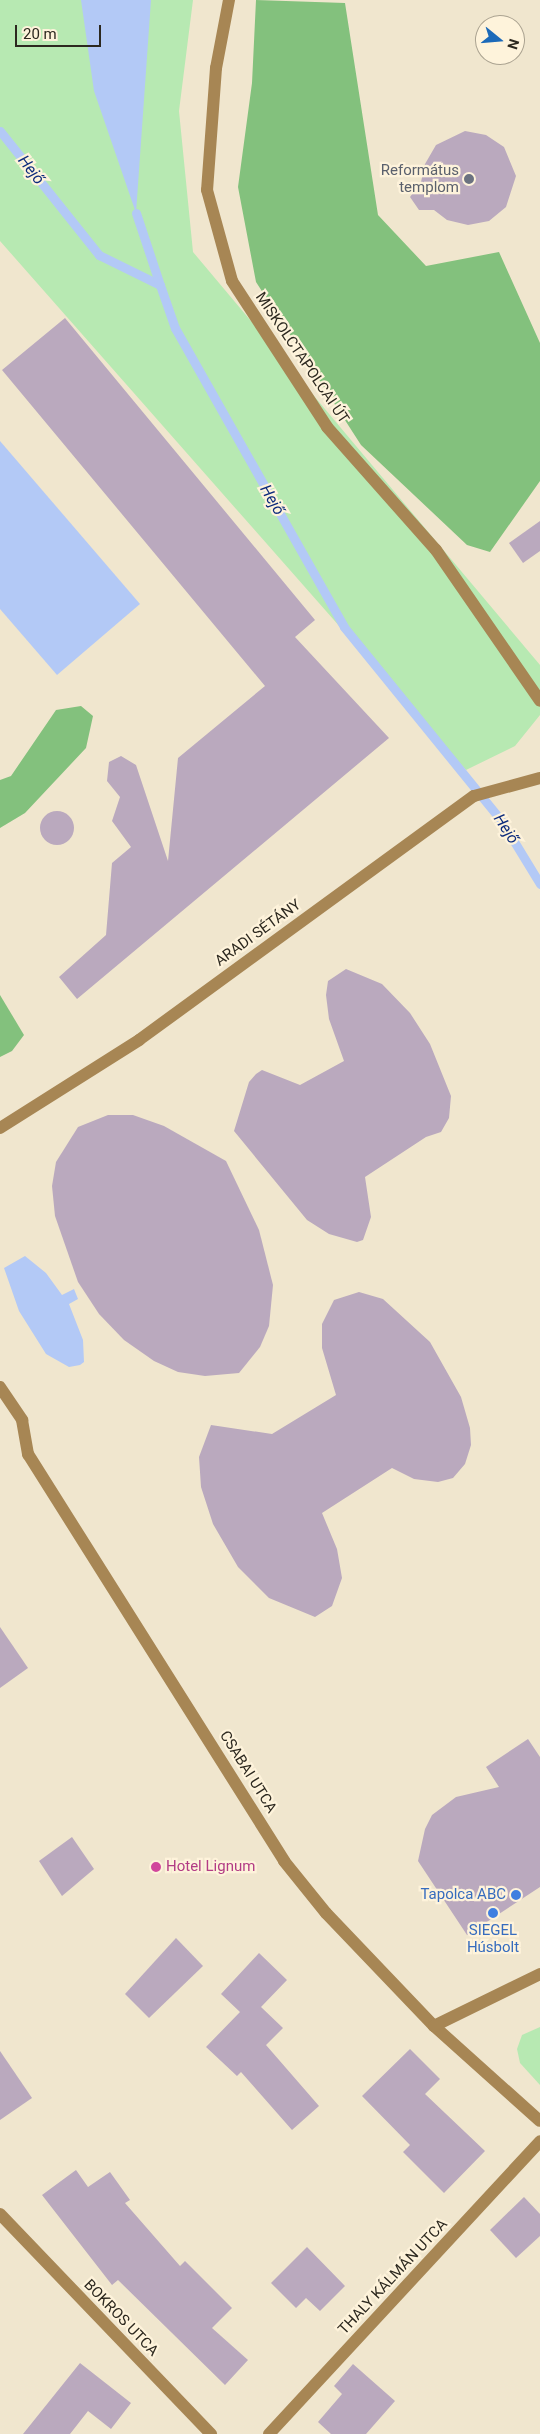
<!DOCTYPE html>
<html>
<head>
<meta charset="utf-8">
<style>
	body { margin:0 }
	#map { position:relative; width:540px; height:2434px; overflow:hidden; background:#f0e6ce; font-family:Roboto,sans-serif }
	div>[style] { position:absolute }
	.green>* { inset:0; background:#b7e9b2 }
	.forest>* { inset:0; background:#83c17d }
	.water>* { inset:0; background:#b3c9f6 }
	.stream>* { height:9px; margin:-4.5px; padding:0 4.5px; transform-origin:4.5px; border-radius:4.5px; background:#b3c9f6 }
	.building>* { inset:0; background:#baa9be }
	.round { border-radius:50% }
	.minor>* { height:12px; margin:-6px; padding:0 6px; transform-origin:6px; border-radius:6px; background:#a78654 }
	.dots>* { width:14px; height:14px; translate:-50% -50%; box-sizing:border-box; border:2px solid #fef3db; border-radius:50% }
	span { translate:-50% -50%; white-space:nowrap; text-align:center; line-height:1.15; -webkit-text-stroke:4.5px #fef3db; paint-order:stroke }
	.worship-label { font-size:15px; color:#5b616d }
	.right { translate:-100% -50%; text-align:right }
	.street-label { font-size:15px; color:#2c281f }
	.hotel-label { font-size:15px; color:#b23c85 }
	.left { translate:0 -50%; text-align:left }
	.shop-label { font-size:15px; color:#366cbe }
	.water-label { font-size:16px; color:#0b2a7c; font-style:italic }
	.north { position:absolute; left:475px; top:15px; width:50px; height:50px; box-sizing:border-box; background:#fef3db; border:1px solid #aaa290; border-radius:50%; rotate:107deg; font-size:14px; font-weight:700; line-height:20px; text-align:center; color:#2c281f }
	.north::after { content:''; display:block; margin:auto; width:18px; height:22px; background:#1c6ab9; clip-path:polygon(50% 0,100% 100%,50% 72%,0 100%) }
	.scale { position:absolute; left:15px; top:25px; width:86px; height:22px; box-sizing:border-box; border:2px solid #2c281f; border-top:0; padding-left:6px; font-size:15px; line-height:18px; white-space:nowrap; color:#2c281f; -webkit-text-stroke:4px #fef3db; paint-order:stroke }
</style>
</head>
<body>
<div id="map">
	<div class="green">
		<div style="clip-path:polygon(0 0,193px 0,179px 111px,193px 252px,540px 665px,540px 715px,515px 746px,466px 770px,0 241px)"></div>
		<div style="clip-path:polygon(540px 2027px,540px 2085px,520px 2063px,517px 2049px,522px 2035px)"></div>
	</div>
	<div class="forest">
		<div style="clip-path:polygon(256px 0,345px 3px,378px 215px,426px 266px,499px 252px,540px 343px,540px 481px,490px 552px,467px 545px,361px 445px,256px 282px,238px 187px,252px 83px)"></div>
		<div style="clip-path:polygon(81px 706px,93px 716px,86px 748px,25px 813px,0 828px,0 780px,11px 776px,56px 710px)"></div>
		<div style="clip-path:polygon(0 995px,24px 1035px,12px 1051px,0 1057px)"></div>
	</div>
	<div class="water">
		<div style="clip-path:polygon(81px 0,151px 0,136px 213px,94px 91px)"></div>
		<div style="clip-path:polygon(0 441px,140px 604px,57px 675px,0 609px)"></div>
		<div style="clip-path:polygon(25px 1256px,46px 1273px,62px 1295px,74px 1289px,78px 1299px,69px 1304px,83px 1340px,84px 1362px,80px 1365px,69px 1367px,46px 1354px,19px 1311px,4px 1268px)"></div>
	</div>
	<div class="stream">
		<div style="left:0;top:131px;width:159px;rotate:51.4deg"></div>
		<div style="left:99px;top:255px;width:68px;rotate:26.2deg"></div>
		<div style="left:160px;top:285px;width:46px;rotate:70.8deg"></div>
		<div style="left:175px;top:328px;width:343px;rotate:60.5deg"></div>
		<div style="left:344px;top:627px;width:249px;rotate:50.9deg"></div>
		<div style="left:501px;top:820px;width:75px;rotate:58.6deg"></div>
		<div style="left:136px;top:213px;width:76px;rotate:71.6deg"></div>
	</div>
	<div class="building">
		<div style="clip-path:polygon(465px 131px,486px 135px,504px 147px,516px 176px,506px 207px,489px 221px,468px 225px,447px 220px,434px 210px,419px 210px,410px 197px,421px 182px,425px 164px,436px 145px)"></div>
		<div style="clip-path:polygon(65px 318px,315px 620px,295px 637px,389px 738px,77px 999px,59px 977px,106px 935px,112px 863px,131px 847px,112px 821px,120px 797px,107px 781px,109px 762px,121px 756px,136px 765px,168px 861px,178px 758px,265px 686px,2px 370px)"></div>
		<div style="clip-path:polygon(540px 521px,540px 551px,523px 563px,509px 543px)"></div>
		<div class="round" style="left:40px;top:811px;width:34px;height:34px"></div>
		<div style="clip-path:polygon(346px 969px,382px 984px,410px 1013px,430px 1044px,451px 1096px,449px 1118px,441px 1132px,426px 1137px,365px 1177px,371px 1217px,363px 1240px,357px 1242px,329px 1234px,307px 1220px,234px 1131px,249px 1082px,256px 1074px,262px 1070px,300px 1085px,344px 1061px,329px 1019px,326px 995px,328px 981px)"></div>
		<div style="clip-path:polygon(108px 1115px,133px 1115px,164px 1126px,226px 1161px,259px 1230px,273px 1285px,269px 1326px,260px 1347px,239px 1373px,205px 1376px,178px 1372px,154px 1361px,124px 1340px,99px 1314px,78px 1282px,55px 1216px,52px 1186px,56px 1162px,78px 1127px)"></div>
		<div style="clip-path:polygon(359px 1292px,383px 1299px,430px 1342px,461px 1397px,470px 1428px,471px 1445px,465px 1464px,453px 1478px,438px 1482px,414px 1479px,392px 1468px,322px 1513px,337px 1549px,342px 1578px,332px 1606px,315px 1617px,269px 1598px,238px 1567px,213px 1524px,201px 1487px,199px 1457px,211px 1425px,272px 1434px,336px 1395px,322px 1348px,322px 1324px,334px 1300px)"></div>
		<div style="clip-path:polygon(0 1627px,28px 1668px,0 1688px)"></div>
		<div style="clip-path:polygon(528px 1739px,540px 1757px,540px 1887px,467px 1935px,418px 1861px,425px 1829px,432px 1815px,456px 1797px,499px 1787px,486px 1767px)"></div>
		<div style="clip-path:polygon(72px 1837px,94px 1869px,62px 1896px,39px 1861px)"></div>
		<div style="clip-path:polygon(176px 1938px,203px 1966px,149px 2018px,125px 1994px)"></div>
		<div style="clip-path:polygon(259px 1953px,287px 1980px,261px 2007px,283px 2028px,266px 2045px,319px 2106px,292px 2130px,241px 2072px,237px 2076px,206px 2047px,240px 2012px,221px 1994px)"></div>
		<div style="clip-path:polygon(410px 2049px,440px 2079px,425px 2094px,485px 2151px,444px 2193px,403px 2152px,410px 2145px,362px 2096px)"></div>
		<div style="clip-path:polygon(0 2051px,32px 2098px,0 2120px)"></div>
		<div style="clip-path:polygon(76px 2170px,88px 2187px,110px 2172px,130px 2200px,125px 2203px,180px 2266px,185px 2261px,232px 2308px,212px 2328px,248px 2360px,225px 2385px,118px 2280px,112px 2285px,42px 2195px)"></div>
		<div style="clip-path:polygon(524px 2197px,540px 2214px,540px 2236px,516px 2258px,490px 2230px)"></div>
		<div style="clip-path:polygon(307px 2247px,345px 2286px,320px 2311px,306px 2298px,296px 2308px,271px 2283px)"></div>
		<div style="clip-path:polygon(80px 2363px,131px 2403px,111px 2429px,88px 2411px,70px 2434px,23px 2434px)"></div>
		<div style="clip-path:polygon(353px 2364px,395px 2401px,366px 2434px,331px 2434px,318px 2422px,342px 2394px,334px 2386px)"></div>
	</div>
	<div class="minor">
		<div style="left:229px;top:0;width:69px;rotate:100.8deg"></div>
		<div style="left:216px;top:68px;width:122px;rotate:94.2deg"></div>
		<div style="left:207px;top:190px;width:94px;rotate:74.6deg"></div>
		<div style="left:232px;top:281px;width:174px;rotate:56.9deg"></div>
		<div style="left:327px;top:427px;width:164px;rotate:48.5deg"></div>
		<div style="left:436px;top:550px;width:183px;rotate:55.4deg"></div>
		<div style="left:0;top:1128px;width:165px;rotate:-32.3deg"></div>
		<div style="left:139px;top:1040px;width:414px;rotate:-36.1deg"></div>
		<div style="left:474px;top:796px;width:68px;rotate:-15.3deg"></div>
		<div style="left:0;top:1387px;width:40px;rotate:56deg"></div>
		<div style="left:22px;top:1420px;width:35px;rotate:80deg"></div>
		<div style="left:28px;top:1454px;width:481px;rotate:57.8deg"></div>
		<div style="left:284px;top:1861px;width:67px;rotate:51.1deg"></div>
		<div style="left:326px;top:1913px;width:156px;rotate:46.3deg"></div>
		<div style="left:434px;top:2026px;width:142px;rotate:41.9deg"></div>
		<div style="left:434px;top:2026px;width:118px;rotate:-26.1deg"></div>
		<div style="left:0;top:2214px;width:305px;rotate:46.2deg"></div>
		<div style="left:269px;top:2434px;width:399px;rotate:-47.2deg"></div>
	</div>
	<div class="dots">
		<div style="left:469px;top:179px;background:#6b7280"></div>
		<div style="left:156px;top:1867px;background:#d1479c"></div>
		<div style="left:516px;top:1895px;background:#3f7fe0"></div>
		<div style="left:493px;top:1913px;background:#3f7fe0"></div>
	</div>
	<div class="worship-label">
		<span class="right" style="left:459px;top:179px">Református<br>templom</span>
	</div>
	<div class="street-label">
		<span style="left:302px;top:358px;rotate:56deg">MISKOLCTAPOLCAI ÚT</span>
		<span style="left:258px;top:933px;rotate:-36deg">ARADI SÉTÁNY</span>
		<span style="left:248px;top:1772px;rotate:58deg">CSABAI UTCA</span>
		<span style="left:393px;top:2277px;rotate:-47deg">THALY KÁLMÁN UTCA</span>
		<span style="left:121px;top:2318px;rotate:46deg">BOKROS UTCA</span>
	</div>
	<div class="hotel-label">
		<span class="left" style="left:166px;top:1867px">Hotel Lignum</span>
	</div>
	<div class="shop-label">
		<span class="right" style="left:506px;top:1895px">Tapolca ABC</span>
		<span style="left:493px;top:1939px">SIEGEL<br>Húsbolt</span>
	</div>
	<div class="water-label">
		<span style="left:31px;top:170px;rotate:52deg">Hejő</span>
		<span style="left:272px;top:500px;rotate:60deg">Hejő</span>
		<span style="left:506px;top:829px;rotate:57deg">Hejő</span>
	</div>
	<div class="north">N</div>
	<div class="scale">20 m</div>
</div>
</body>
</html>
